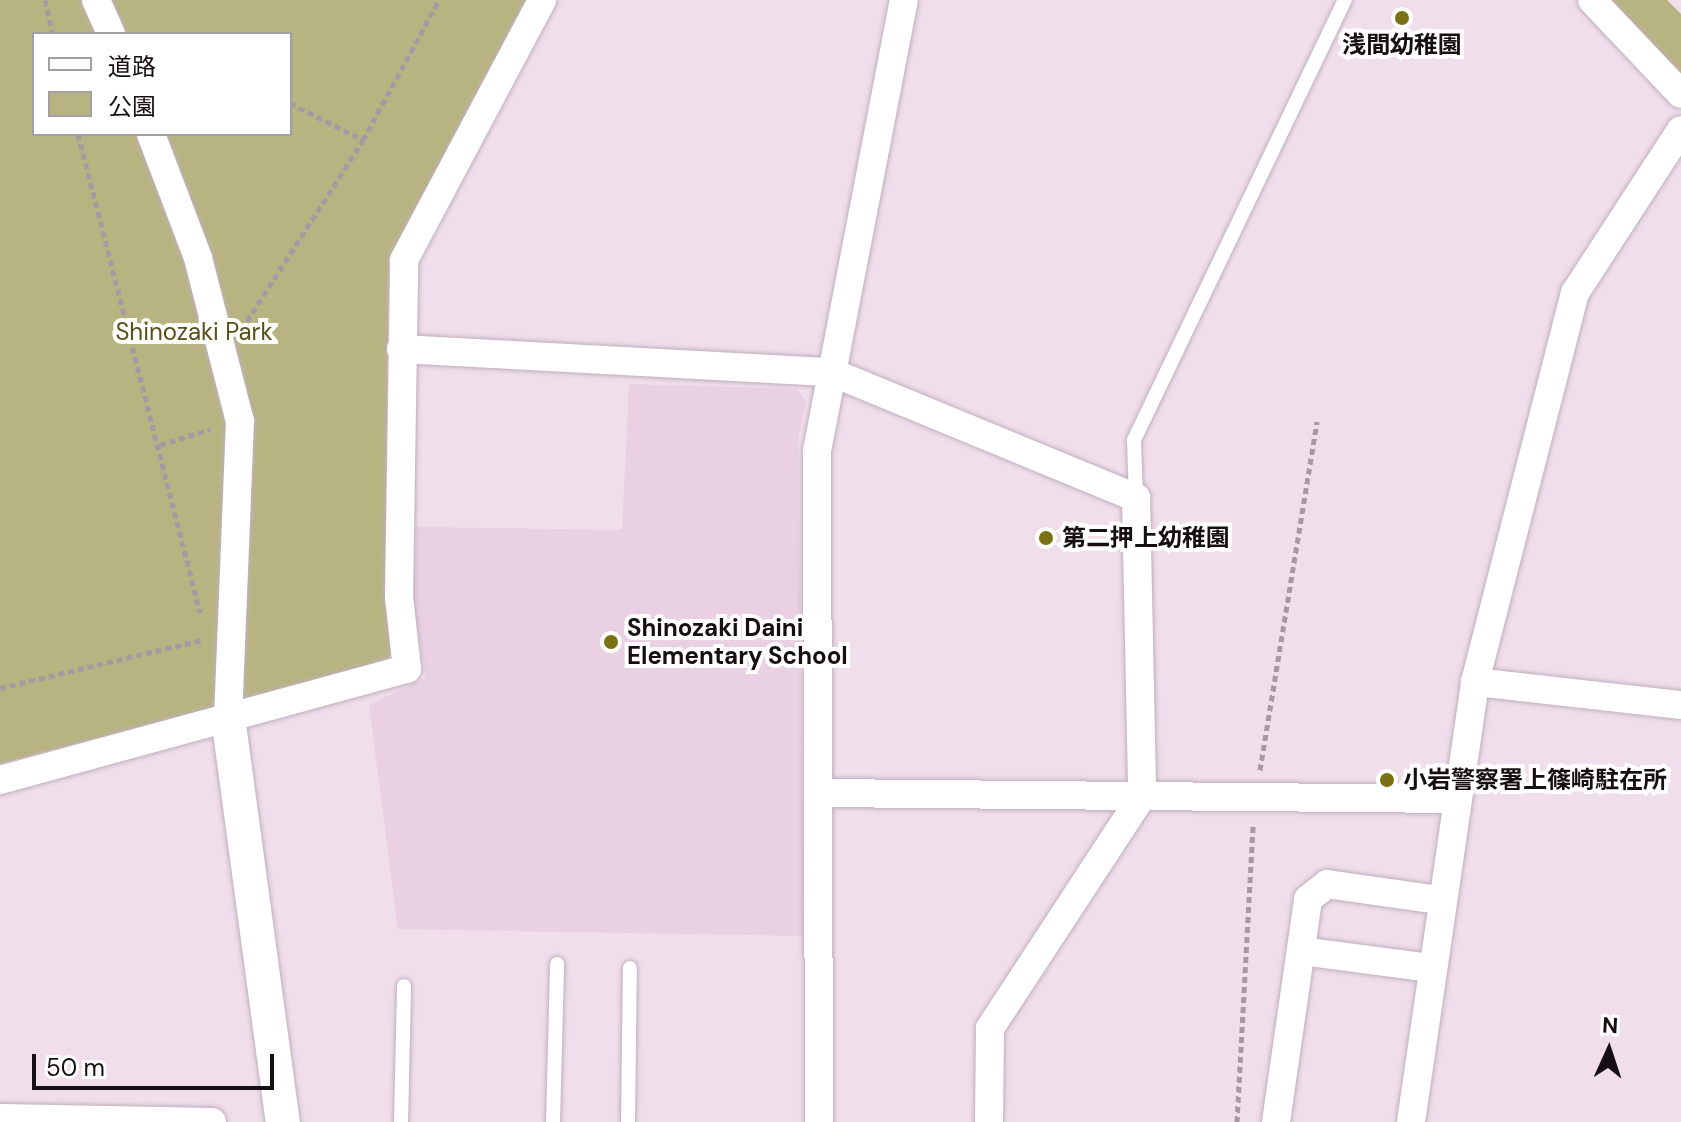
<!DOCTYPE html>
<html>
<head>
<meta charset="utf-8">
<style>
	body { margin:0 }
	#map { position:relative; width:1681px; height:1122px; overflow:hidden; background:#f0deeb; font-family:"DM Sans","Noto Sans JP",sans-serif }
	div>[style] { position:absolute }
	.built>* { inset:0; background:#e9d0e2 }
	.green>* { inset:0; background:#b8b481 }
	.path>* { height:5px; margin-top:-2.5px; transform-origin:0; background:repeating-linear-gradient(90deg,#a799a3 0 6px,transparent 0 10px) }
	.roads { filter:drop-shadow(0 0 2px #c0afbb) drop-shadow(0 0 2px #c0afbb) }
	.service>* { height:14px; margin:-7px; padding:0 7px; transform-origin:7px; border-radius:7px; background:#fff }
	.minor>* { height:28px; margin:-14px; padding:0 14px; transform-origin:14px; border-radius:14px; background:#fff }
	.tertiary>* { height:34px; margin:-17px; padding:0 17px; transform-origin:17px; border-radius:17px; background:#fff }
	.dots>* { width:22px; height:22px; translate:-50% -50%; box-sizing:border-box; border:4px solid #fff; border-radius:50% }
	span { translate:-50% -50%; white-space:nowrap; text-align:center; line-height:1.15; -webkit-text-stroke:8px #fff; paint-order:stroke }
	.poi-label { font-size:24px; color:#150f13; font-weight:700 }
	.left { translate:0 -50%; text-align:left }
	.park-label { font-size:24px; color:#565016 }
	.legend { position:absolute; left:32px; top:32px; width:260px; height:104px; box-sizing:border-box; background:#fff; border:2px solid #a19fa1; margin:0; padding:10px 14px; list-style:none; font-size:24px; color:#150f13 }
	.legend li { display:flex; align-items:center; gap:16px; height:40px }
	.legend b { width:40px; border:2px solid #a19fa1 }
	.north { position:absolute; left:1569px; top:1010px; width:80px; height:80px; -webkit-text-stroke:6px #fff; paint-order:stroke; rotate:3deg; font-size:22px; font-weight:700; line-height:32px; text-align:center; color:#150f13 }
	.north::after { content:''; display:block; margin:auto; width:28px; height:36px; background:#150f13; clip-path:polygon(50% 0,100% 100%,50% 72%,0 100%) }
	.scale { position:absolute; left:32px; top:1054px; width:242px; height:36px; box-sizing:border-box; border:4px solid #150f13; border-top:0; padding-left:10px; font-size:24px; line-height:28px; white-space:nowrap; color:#150f13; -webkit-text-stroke:6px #fff; paint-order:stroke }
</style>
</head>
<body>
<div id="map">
	<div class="built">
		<div style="clip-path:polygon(629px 384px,797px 389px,806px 401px,798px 439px,804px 936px,398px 929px,369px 705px,426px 678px,414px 605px,416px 527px,622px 530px)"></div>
	</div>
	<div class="green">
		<div style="clip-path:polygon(evenodd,0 0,529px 0,389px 259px,385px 603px,396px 648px,386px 661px,0 764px,0 0,34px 34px,290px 34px,290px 134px,34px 134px,34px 34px)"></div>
		<div style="clip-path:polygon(1610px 0,1667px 0,1681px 14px,1681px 73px)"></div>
	</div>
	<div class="path">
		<div style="left:45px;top:0;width:35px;rotate:77deg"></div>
		<div style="left:290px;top:103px;width:82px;rotate:26.9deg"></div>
		<div style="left:78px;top:134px;width:494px;rotate:75.7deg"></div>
		<div style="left:247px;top:321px;width:215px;rotate:-57.3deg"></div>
		<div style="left:363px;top:140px;width:159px;rotate:-61.5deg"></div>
		<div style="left:160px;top:445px;width:53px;rotate:-17.4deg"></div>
		<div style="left:0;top:688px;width:207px;rotate:-13.4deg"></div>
		<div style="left:1260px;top:770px;width:353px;rotate:-80.7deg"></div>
		<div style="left:1237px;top:1122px;width:298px;rotate:-86.9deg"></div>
	</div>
	<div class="roads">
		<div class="service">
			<div style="left:1136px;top:498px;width:58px;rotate:-92deg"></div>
			<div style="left:1134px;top:440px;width:488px;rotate:-64.4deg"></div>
			<div style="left:401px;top:1122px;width:136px;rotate:-88.7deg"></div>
			<div style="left:553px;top:1122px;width:158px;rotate:-88.5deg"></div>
			<div style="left:628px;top:1122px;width:154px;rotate:-89.3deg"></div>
		</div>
		<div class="minor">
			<div style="left:96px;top:0;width:37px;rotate:66deg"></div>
			<div style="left:1592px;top:0;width:129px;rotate:46.6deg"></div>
			<div style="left:151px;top:134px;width:133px;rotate:69.2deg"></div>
			<div style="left:198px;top:258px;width:168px;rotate:75.6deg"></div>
			<div style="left:240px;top:421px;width:296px;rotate:92.3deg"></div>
			<div style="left:401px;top:349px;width:431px;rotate:3.1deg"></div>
			<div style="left:831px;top:372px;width:330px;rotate:22.4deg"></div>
			<div style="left:1136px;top:498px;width:298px;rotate:88.8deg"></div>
			<div style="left:1142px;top:796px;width:277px;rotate:123.2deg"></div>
			<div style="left:990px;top:1028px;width:94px;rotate:90.6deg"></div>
			<div style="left:1475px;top:682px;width:207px;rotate:6.4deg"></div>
			<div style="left:0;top:780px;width:422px;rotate:-15.3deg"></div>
			<div style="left:407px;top:669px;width:73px;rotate:-96.3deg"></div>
			<div style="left:399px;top:596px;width:336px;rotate:-89.1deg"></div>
			<div style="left:404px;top:260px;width:294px;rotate:-62deg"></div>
			<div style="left:820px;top:793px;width:634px;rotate:0.54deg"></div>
			<div style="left:1301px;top:951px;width:131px;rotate:7.5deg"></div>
			<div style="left:0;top:1118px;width:212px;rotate:1.1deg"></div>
			<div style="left:819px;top:1122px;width:671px;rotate:-90.17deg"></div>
			<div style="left:817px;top:451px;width:459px;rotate:-79.1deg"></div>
			<div style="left:1276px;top:1122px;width:225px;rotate:-81.8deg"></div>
			<div style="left:1308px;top:899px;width:24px;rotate:-38deg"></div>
			<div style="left:1327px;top:884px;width:114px;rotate:8.1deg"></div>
			<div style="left:1411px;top:1122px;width:445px;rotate:-81.7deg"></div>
			<div style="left:1475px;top:682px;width:402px;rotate:-75.6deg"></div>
			<div style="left:1575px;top:293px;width:194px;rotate:-57deg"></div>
		</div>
		<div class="tertiary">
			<div style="left:228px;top:717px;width:409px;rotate:82.3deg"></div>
		</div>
	</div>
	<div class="dots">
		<div style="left:1402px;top:18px;background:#7a7112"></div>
		<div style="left:1046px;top:538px;background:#7a7112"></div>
		<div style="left:611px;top:642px;background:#7a7112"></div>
		<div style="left:1387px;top:780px;background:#7a7112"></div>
	</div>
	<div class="poi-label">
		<span style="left:1402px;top:45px">浅間幼稚園</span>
		<span class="left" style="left:1062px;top:538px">第二押上幼稚園</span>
		<span class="left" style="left:627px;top:642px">Shinozaki Daini<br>Elementary School</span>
		<span class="left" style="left:1403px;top:780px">小岩警察署上篠崎駐在所</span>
	</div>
	<div class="park-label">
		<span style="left:194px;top:332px">Shinozaki Park</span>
	</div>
	<ul class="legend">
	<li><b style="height:10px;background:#fff"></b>道路</li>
	<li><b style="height:22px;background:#b8b481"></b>公園</li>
	</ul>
	<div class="north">N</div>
	<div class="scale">50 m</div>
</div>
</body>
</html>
